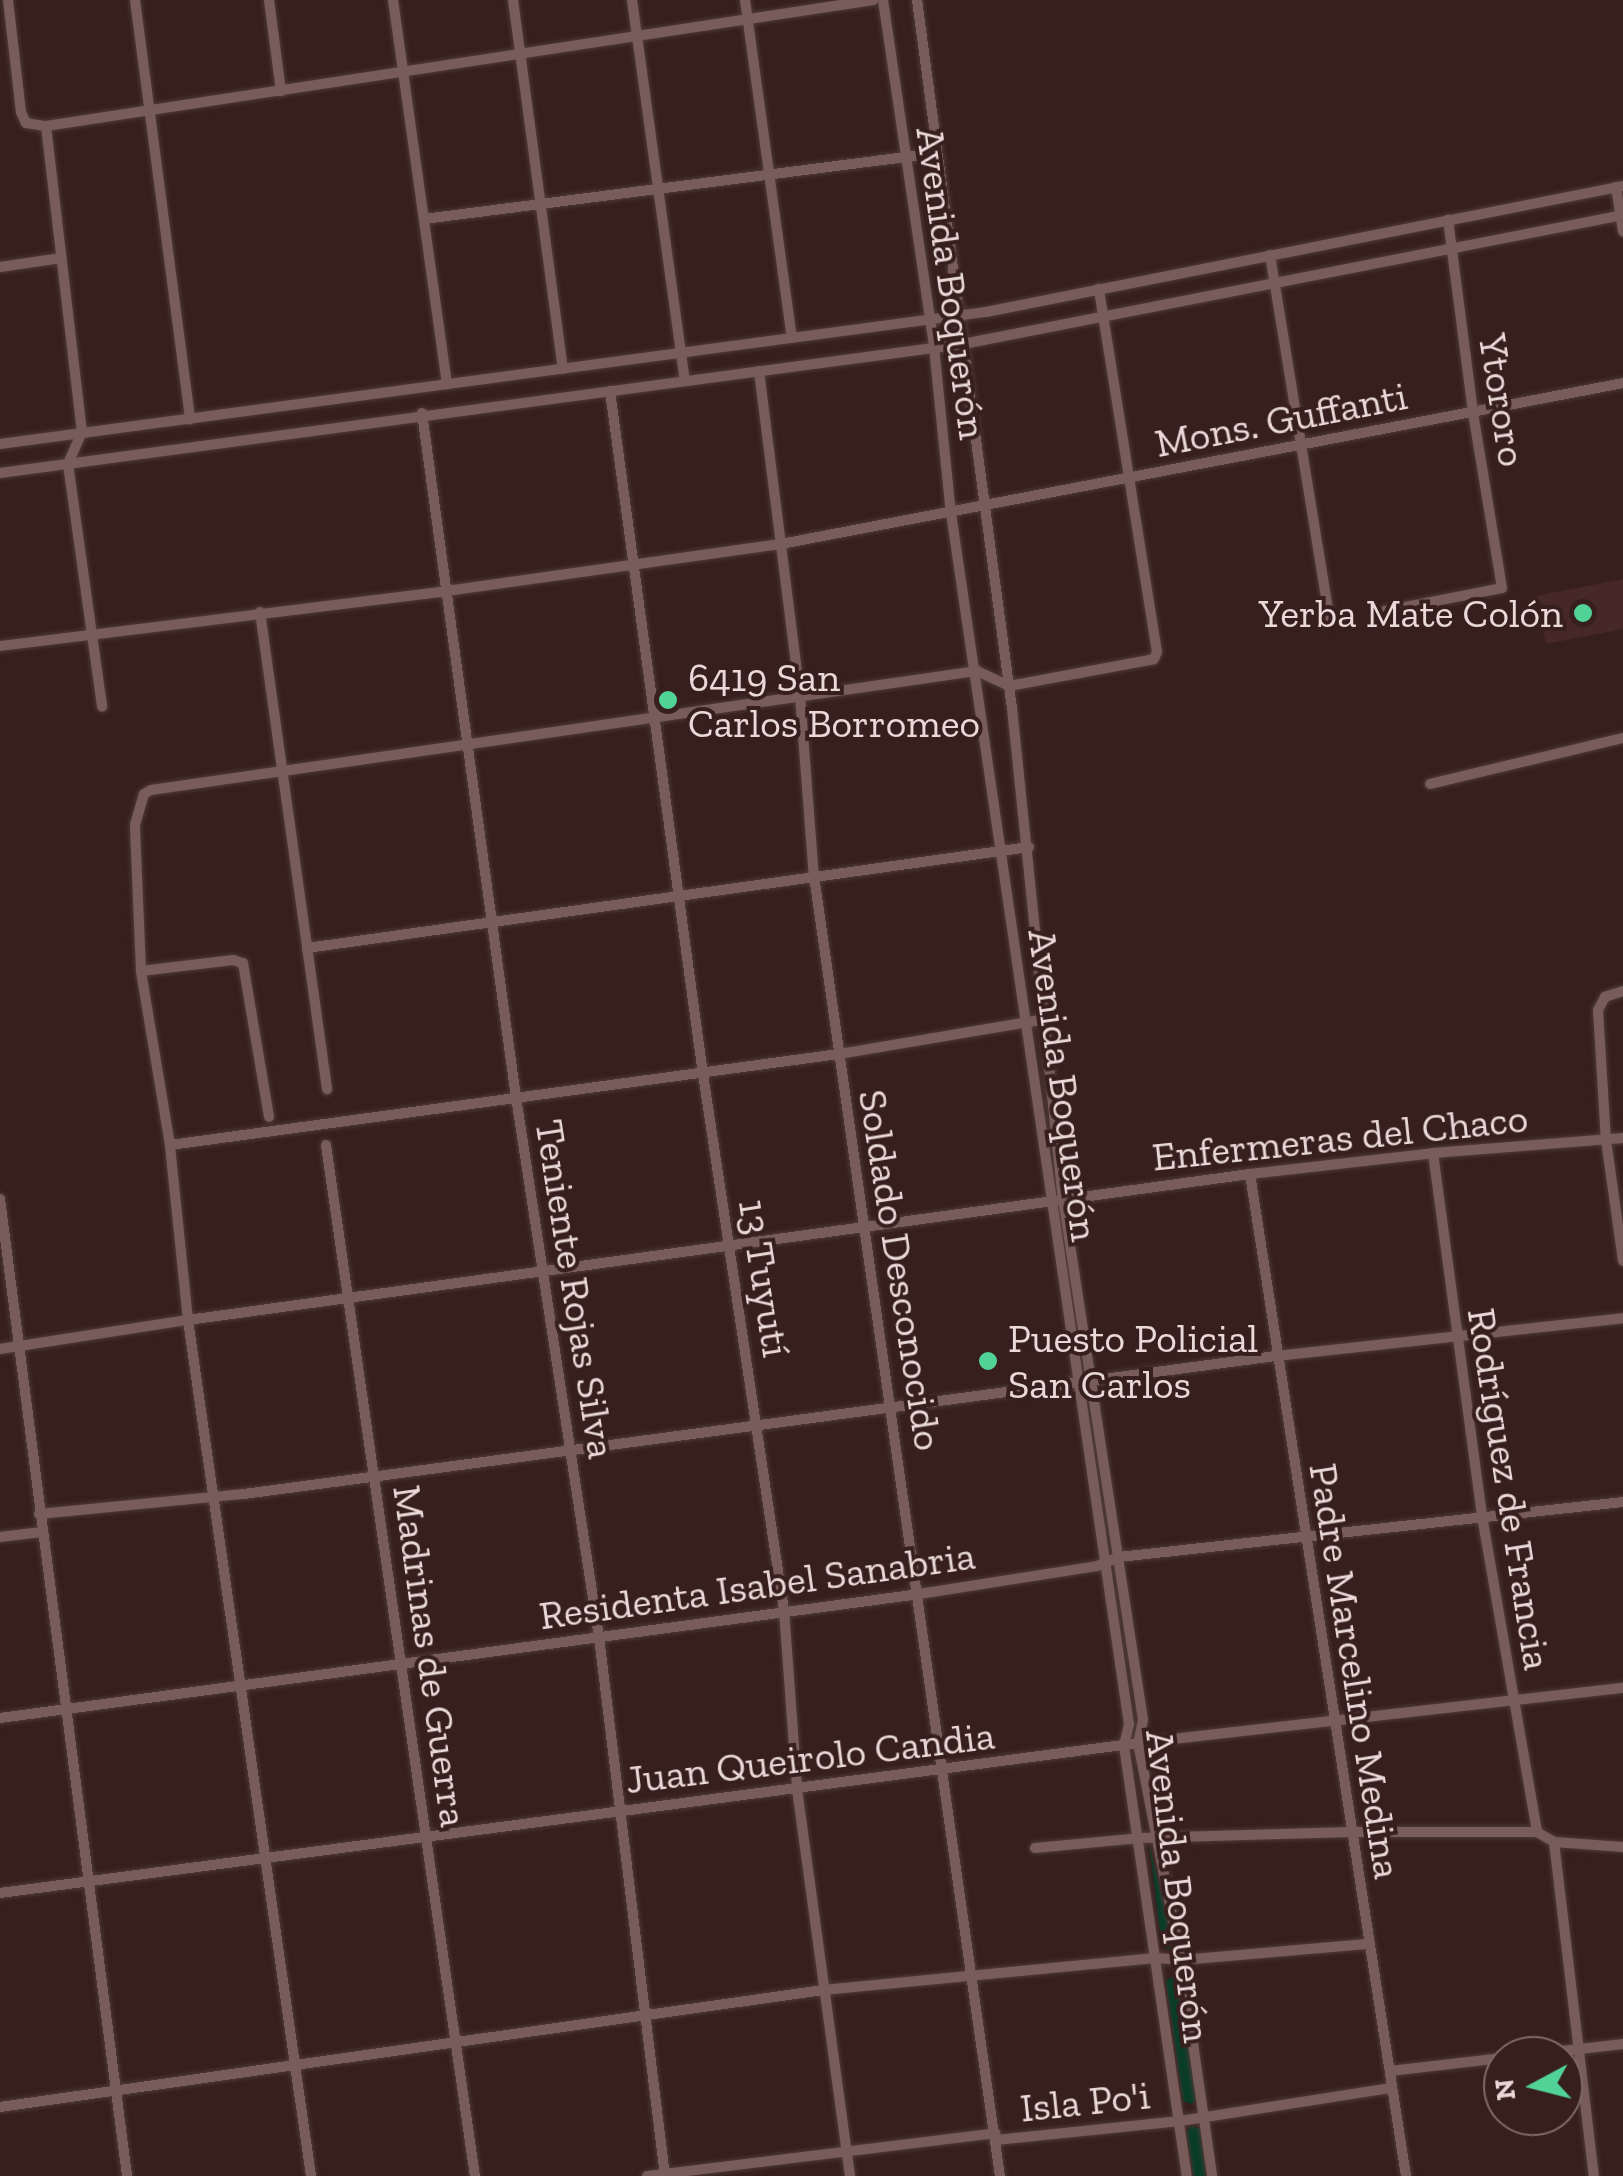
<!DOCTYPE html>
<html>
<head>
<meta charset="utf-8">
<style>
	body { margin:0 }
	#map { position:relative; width:1623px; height:2176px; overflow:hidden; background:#371f1d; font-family:"Zilla Slab",serif }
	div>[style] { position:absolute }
	.built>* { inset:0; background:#462826 }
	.green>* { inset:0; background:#093d27 }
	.roads { filter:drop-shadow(0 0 2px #4e3a39) drop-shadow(0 0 2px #4e3a39) }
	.minor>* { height:10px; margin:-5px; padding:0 5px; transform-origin:5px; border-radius:5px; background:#785c5a }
	.dots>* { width:28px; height:28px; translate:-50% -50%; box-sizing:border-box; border:5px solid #371f1d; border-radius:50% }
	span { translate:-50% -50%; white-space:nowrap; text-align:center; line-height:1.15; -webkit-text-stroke:8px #371f1d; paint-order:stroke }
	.street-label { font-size:40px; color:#ead9d8 }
	.poi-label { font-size:40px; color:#ead9d8 }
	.right { translate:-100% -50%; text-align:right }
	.left { translate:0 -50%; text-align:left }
	.north { position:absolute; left:1483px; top:2036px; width:100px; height:100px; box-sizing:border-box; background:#371f1d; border:2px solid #7f6968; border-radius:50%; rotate:263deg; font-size:28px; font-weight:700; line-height:40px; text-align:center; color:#ead9d8 }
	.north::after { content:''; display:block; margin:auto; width:35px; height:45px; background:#51d398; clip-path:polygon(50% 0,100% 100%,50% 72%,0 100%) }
</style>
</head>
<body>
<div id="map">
	<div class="built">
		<div style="clip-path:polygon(1623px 579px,1623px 629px,1546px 644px,1536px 596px)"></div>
	</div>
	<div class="green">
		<div style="clip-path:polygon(1149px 1843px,1174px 1945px,1170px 1950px,1162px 1947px)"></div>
		<div style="clip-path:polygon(1173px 1976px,1178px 1980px,1196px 2099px,1192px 2104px,1183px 2101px,1166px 1981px)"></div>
		<div style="clip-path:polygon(1191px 2126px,1200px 2129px,1206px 2176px,1193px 2176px,1187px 2131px)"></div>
	</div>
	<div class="roads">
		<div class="minor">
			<div style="left:8px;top:0;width:113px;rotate:83.4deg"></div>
			<div style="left:21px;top:112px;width:12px;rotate:66deg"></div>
			<div style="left:26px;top:123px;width:20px;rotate:9deg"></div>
			<div style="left:46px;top:126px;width:837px;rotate:-8.66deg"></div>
			<div style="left:135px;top:0;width:423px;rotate:82.5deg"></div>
			<div style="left:269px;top:0;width:92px;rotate:82.5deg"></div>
			<div style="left:393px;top:0;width:388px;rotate:82deg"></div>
			<div style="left:513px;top:0;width:372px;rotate:82.3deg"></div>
			<div style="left:632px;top:0;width:385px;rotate:82.1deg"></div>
			<div style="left:745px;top:0;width:341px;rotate:82.1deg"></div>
			<div style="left:883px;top:0;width:351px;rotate:81.6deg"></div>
			<div style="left:934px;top:347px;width:167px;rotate:84.2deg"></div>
			<div style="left:951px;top:513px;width:1224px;rotate:81.64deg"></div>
			<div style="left:1129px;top:1724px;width:23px;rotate:103deg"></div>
			<div style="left:1124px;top:1746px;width:435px;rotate:81.7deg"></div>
			<div style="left:917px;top:0;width:714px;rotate:82.36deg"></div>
			<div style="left:1012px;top:708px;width:494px;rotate:84.1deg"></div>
			<div style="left:1063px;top:1199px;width:527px;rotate:81.27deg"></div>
			<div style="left:1143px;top:1720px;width:24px;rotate:102deg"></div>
			<div style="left:1138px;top:1743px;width:221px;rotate:78.8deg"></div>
			<div style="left:1181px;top:1960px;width:218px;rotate:81.8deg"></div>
			<div style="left:46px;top:126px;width:308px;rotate:83.3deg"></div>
			<div style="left:82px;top:432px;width:35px;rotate:114deg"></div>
			<div style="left:68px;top:464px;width:245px;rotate:82deg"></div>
			<div style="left:1616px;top:187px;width:45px;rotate:81deg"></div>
			<div style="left:424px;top:219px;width:517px;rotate:-7.33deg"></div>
			<div style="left:1270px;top:255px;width:372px;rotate:80.7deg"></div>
			<div style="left:0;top:267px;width:62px;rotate:-8.4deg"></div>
			<div style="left:759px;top:371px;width:328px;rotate:82.8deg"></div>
			<div style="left:800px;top:696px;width:181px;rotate:85.6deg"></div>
			<div style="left:814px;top:876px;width:1313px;rotate:81.86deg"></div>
			<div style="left:610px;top:391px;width:689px;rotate:82.25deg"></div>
			<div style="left:703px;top:1074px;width:542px;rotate:81.41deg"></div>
			<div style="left:784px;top:1610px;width:179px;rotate:85.8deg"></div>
			<div style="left:797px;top:1789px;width:391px;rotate:82.2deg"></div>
			<div style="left:422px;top:413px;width:690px;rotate:82.18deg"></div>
			<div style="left:516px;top:1097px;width:546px;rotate:81.26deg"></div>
			<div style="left:599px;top:1637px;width:543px;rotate:83.02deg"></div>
			<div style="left:0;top:444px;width:995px;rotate:-7.63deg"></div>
			<div style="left:986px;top:312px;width:649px;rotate:-11.19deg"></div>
			<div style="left:0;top:473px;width:972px;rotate:-7.63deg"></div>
			<div style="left:963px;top:344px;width:672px;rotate:-11.06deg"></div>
			<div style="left:1385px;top:611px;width:119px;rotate:-11.1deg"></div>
			<div style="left:1502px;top:588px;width:178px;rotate:-99.4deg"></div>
			<div style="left:1473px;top:412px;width:194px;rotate:-97.4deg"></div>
			<div style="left:260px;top:612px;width:482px;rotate:82deg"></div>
			<div style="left:0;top:646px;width:449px;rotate:-7deg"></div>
			<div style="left:446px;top:591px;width:338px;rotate:-8deg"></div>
			<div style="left:781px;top:544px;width:857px;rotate:-10.82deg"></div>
			<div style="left:1430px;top:784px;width:198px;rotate:-13.4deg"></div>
			<div style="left:307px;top:948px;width:729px;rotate:-7.96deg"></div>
			<div style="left:141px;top:971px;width:93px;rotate:-6.8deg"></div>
			<div style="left:233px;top:960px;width:10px;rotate:17deg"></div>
			<div style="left:243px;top:963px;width:156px;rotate:80.4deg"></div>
			<div style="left:1623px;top:991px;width:19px;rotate:162deg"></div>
			<div style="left:1605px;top:997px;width:15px;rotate:118deg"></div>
			<div style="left:1598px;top:1010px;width:130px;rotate:86.5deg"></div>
			<div style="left:1606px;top:1140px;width:122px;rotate:82deg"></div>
			<div style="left:170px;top:1145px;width:675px;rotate:-7.75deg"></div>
			<div style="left:839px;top:1054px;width:211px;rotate:-9.6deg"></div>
			<div style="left:326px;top:1145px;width:1042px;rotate:81.78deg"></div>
			<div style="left:1433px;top:1153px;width:366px;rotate:82.3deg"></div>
			<div style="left:1482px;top:1516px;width:321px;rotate:80.1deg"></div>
			<div style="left:1250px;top:1174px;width:1014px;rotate:81.15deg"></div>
			<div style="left:0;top:1199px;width:985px;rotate:82.59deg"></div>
			<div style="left:0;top:1349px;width:190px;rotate:-8.8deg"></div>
			<div style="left:188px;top:1320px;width:176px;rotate:-95.9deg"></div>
			<div style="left:170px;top:1145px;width:176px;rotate:-99.5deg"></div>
			<div style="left:141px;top:971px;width:146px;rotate:-92.4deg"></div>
			<div style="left:135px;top:825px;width:32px;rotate:-74deg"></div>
			<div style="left:144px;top:794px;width:8px;rotate:-30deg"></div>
			<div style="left:151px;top:790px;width:835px;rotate:-8.2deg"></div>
			<div style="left:977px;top:671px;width:35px;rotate:25deg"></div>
			<div style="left:1009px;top:686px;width:147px;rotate:-10.5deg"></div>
			<div style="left:1154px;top:659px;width:8px;rotate:-67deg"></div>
			<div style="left:1157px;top:652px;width:368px;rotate:-99.1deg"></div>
			<div style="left:39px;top:1514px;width:206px;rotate:-5.6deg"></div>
			<div style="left:244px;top:1494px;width:1041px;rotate:-7.62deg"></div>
			<div style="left:1276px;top:1356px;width:349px;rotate:-6.2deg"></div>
			<div style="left:0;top:1537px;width:42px;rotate:-6.8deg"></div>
			<div style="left:0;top:1718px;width:927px;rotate:-7.68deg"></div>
			<div style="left:919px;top:1594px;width:180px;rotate:-8.9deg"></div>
			<div style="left:1097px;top:1566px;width:24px;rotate:-22deg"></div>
			<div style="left:1119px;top:1557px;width:507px;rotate:-6.23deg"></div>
			<div style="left:1554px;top:1842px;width:336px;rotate:83.2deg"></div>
			<div style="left:1035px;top:1848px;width:105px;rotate:-5.4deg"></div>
			<div style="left:1140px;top:1838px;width:211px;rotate:-1.6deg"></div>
			<div style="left:1351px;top:1832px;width:186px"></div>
			<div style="left:1537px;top:1832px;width:20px;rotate:30deg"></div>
			<div style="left:1554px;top:1842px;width:69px;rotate:4.1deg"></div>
			<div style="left:0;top:1893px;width:1148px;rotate:-7.51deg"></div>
			<div style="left:1138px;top:1743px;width:488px;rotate:-6.5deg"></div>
			<div style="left:1518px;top:2056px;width:106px;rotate:-6.5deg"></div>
			<div style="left:1390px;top:2071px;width:114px;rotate:-6.6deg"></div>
			<div style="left:0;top:2107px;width:831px;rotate:-8.09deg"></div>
			<div style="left:823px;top:1990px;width:334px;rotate:-5.5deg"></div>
			<div style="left:1155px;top:1958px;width:26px;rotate:4deg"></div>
			<div style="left:1181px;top:1960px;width:187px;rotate:-4.9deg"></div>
			<div style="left:996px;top:2140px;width:185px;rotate:-5.9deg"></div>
			<div style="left:1180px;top:2121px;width:214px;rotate:-8.9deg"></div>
			<div style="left:311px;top:2176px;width:865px;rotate:-98.18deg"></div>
			<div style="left:188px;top:1320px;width:1072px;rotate:-7.83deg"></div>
			<div style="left:1250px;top:1174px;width:184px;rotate:-6.5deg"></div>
			<div style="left:1433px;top:1153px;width:191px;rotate:-4.5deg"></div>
			<div style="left:647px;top:2176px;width:351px;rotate:-7deg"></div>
		</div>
	</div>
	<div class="dots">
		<div style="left:1583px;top:613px;background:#51d398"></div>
		<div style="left:668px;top:700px;background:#51d398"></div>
		<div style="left:988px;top:1361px;background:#51d398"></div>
	</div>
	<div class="street-label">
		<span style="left:952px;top:283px;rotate:82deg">Avenida Boquerón</span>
		<span style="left:1503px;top:400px;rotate:81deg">Ytororo</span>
		<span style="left:1281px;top:419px;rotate:-11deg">Mons. Guffanti</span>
		<span style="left:1064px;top:1085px;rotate:82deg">Avenida Boquerón</span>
		<span style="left:1340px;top:1137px;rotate:-6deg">Enfermeras del Chaco</span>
		<span style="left:901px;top:1270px;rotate:81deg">Soldado Desconocido</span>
		<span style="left:765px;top:1278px;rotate:81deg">13 Tuyutí</span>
		<span style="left:576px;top:1289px;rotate:81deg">Teniente Rojas Silva</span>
		<span style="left:1510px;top:1489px;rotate:81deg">Rodríguez de Francia</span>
		<span style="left:757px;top:1585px;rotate:-8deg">Residenta Isabel Sanabria</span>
		<span style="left:431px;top:1656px;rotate:82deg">Madrinas de Guerra</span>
		<span style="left:1356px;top:1671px;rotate:81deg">Padre Marcelino Medina</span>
		<span style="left:810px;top:1757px;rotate:-7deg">Juan Queirolo Candia</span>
		<span style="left:1179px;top:1886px;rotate:83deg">Avenida Boquerón</span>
		<span style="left:1085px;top:2101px;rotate:-6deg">Isla Po'i</span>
	</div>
	<div class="poi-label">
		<span class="right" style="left:1563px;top:613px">Yerba Mate Colón</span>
		<span class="left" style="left:688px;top:700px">6419 San<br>Carlos Borromeo</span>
		<span class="left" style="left:1008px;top:1361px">Puesto Policial<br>San Carlos</span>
	</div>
	<div class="north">N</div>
</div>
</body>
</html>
